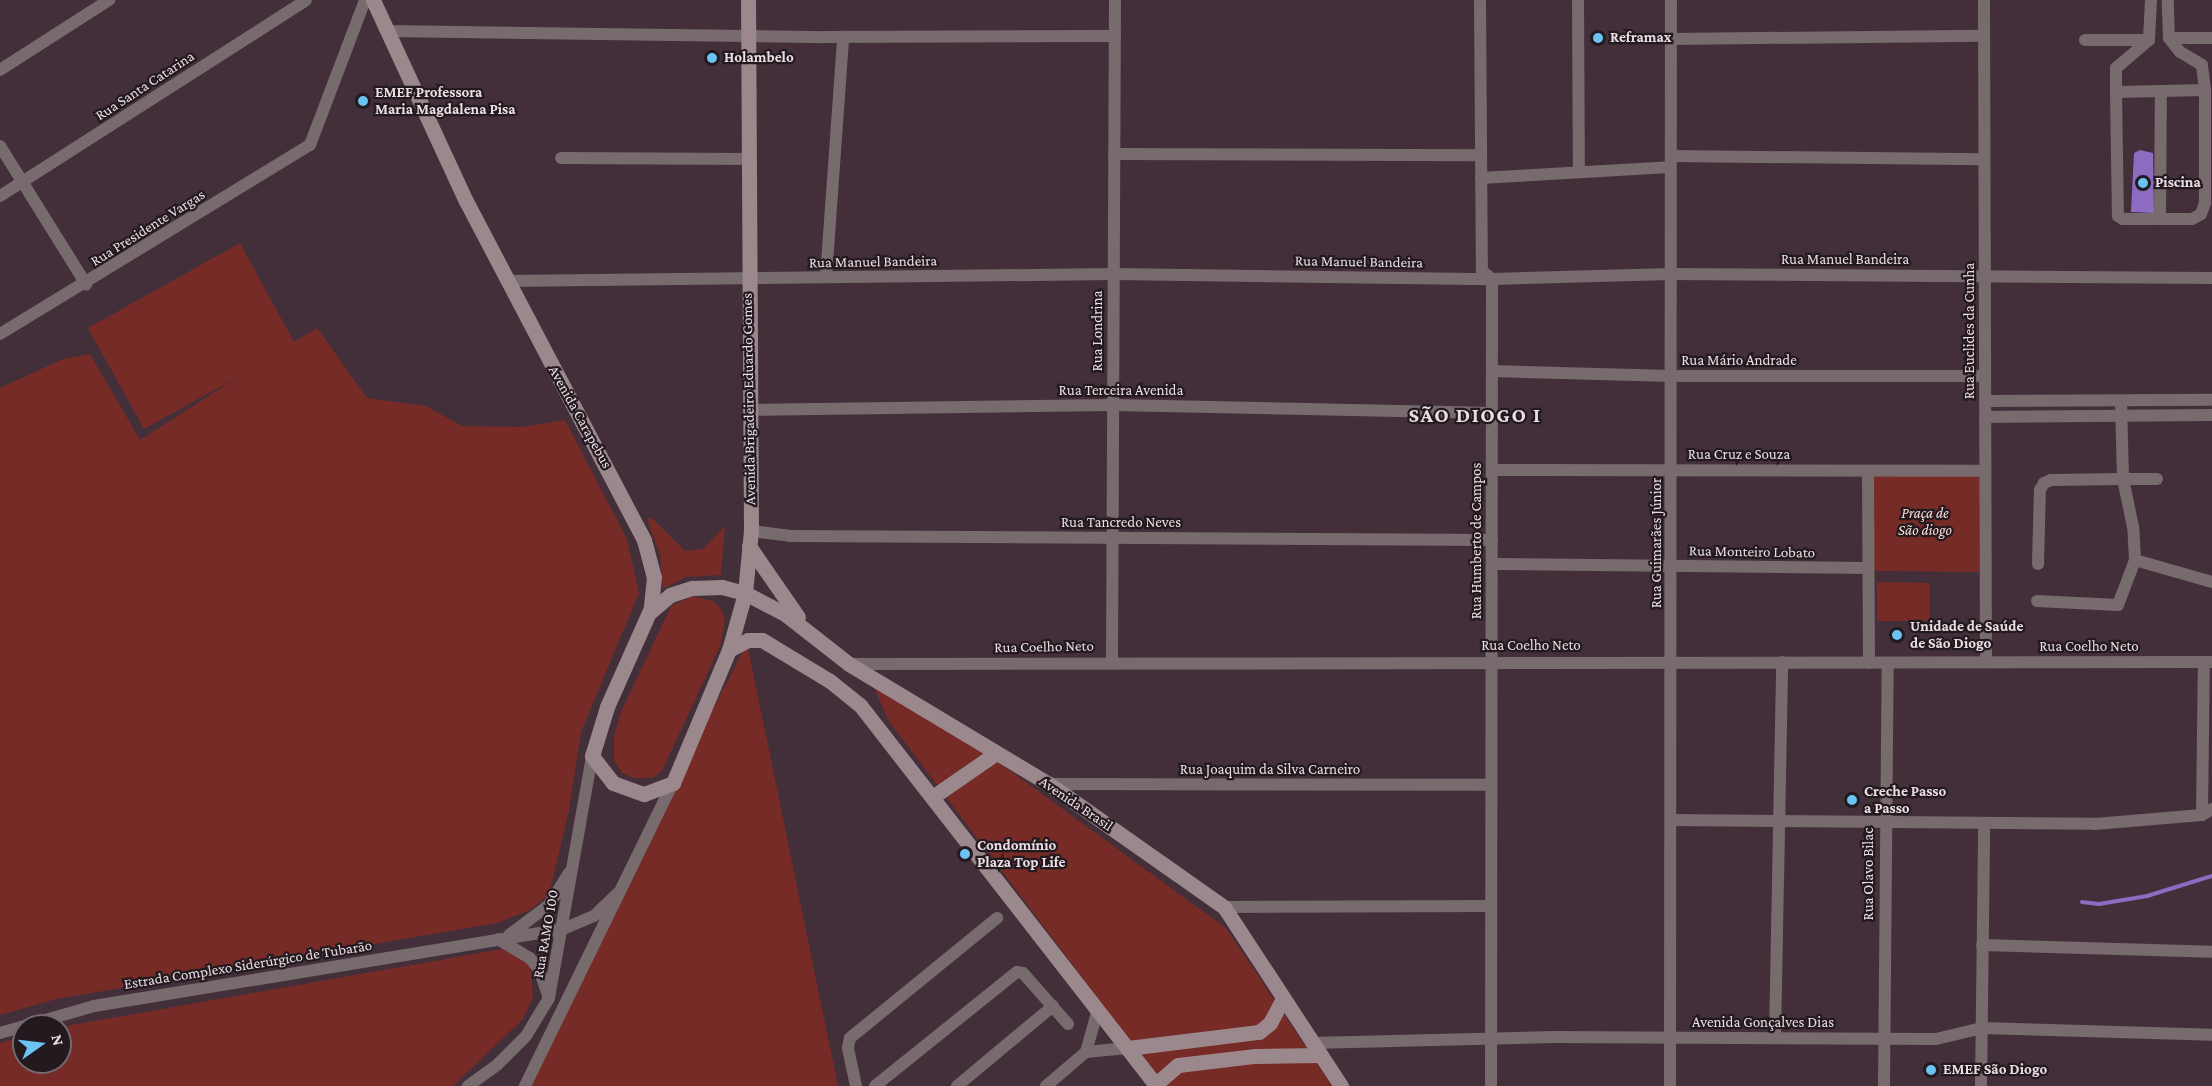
<!DOCTYPE html>
<html>
<head>
<meta charset="utf-8">
<style>
	body { margin:0 }
	#map { position:relative; width:2212px; height:1086px; overflow:hidden; background:#422f3a; font-family:"Crimson Pro",serif }
	div>[style] { position:absolute }
	.green>* { inset:0; background:#762b26 }
	.water>* { inset:0; background:#8b6cc1 }
	.stream>* { height:4px; margin:-2px; padding:0 2px; transform-origin:2px; border-radius:2px; background:#8b6cc1 }
	.street>* { height:12px; margin:-6px; padding:0 6px; transform-origin:6px; border-radius:6px; background:#776b6d }
	.secondary>* { height:15px; margin:-7.5px; padding:0 7.5px; transform-origin:7.5px; border-radius:7.5px; background:#9b888c }
	.dots>* { width:16px; height:16px; translate:-50% -50%; box-sizing:border-box; border:3px solid #231a1f; border-radius:50% }
	span { translate:-50% -50%; white-space:nowrap; text-align:center; line-height:1.15; -webkit-text-stroke:4.5px #231a1f; paint-order:stroke }
	.poi-label { font-size:15px; color:#eadde4; font-weight:700 }
	.left { translate:0 -50%; text-align:left }
	.street-label { font-size:15px; color:#eadde4 }
	.park-label { font-size:15px; color:#f8dbd7; font-style:italic }
	.district-label { font-size:21px; color:#eadde4; font-weight:700; letter-spacing:1.5px }
	.north { position:absolute; left:12px; top:1014px; width:60px; height:60px; box-sizing:border-box; background:#231a1f; border:2px solid #73686e; border-radius:50%; rotate:76deg; font-size:16px; font-weight:700; line-height:24px; text-align:center; color:#eadde4 }
	.north::after { content:''; display:block; margin:auto; width:21px; height:27px; background:#6ac3f1; clip-path:polygon(50% 0,100% 100%,50% 72%,0 100%) }
</style>
</head>
<body>
<div id="map">
	<div class="green">
		<div style="clip-path:polygon(240px 243px,294px 342px,317px 328px,367px 398px,426px 406px,462px 426px,521px 427px,565px 420px,627px 539px,639px 593px,581px 732px,569px 810px,549px 895px,530px 910px,497px 923px,57px 999px,0 1015px,0 388px,63px 359px,90px 354px,140px 440px,238px 377px,144px 429px,88px 328px)"></div>
		<div style="clip-path:polygon(1871px 472px,1980px 473px,1979px 572px,1870px 571px)"></div>
		<div style="clip-path:polygon(651px 517px,685px 551px,703px 549px,725px 526px,721px 575px,686px 577px,663px 589px,660px 555px,647px 519px)"></div>
		<div style="clip-path:polygon(1877px 582px,1930px 583px,1930px 621px,1877px 621px)"></div>
		<div style="clip-path:polygon(692px 596px,713px 601px,721px 609px,725px 620px,720px 646px,662px 771px,652px 778px,633px 778px,622px 773px,614px 760px,614px 736px,620px 714px,671px 606px)"></div>
		<div style="clip-path:polygon(747px 643px,838px 1086px,531px 1086px,661px 811px)"></div>
		<div style="clip-path:polygon(874px 687px,1005px 767px,1226px 928px,1332px 1086px,1164px 1086px,888px 720px)"></div>
		<div style="clip-path:polygon(502px 949px,514px 951px,531px 967px,533px 996px,523px 1019px,453px 1086px,0 1086px,0 1043px,24px 1036px,24px 1062px,60px 1062px,60px 1027px)"></div>
	</div>
	<div class="water">
		<div style="clip-path:polygon(2140px 150px,2153px 153px,2154px 213px,2131px 212px,2134px 153px)"></div>
	</div>
	<div class="stream">
		<div style="left:2082px;top:902px;width:17px;rotate:7deg"></div>
		<div style="left:2099px;top:904px;width:49px;rotate:-9.5deg"></div>
		<div style="left:2147px;top:896px;width:68px;rotate:-17.1deg"></div>
	</div>
	<div class="street">
		<div style="left:1480px;top:0;width:271px;rotate:89.6deg"></div>
		<div style="left:1482px;top:271px;width:13px;rotate:39deg"></div>
		<div style="left:1492px;top:279px;width:807px;rotate:90.07deg"></div>
		<div style="left:1578px;top:0;width:171px;rotate:89.7deg"></div>
		<div style="left:1984px;top:0;width:662px;rotate:89.83deg"></div>
		<div style="left:2151px;top:0;width:40px;rotate:92.9deg"></div>
		<div style="left:2149px;top:40px;width:43px;rotate:139.7deg"></div>
		<div style="left:2116px;top:68px;width:24px;rotate:90deg"></div>
		<div style="left:2116px;top:92px;width:89px;rotate:-1.3deg"></div>
		<div style="left:2205px;top:90px;width:25px;rotate:-97deg"></div>
		<div style="left:2202px;top:65px;width:26px;rotate:-149deg"></div>
		<div style="left:2180px;top:52px;width:18px;rotate:-128deg"></div>
		<div style="left:2169px;top:38px;width:38px;rotate:-92deg"></div>
		<div style="left:387px;top:31px;width:439px;rotate:0.8deg"></div>
		<div style="left:826px;top:37px;width:289px;rotate:-0.2deg"></div>
		<div style="left:2169px;top:38px;width:43px"></div>
		<div style="left:1671px;top:39px;width:312px;rotate:-0.6deg"></div>
		<div style="left:2085px;top:40px;width:64px"></div>
		<div style="left:0;top:70px;width:130px;rotate:-32.7deg"></div>
		<div style="left:2116px;top:92px;width:124px;rotate:89.1deg"></div>
		<div style="left:2118px;top:216px;width:6px;rotate:31deg"></div>
		<div style="left:2123px;top:219px;width:69px"></div>
		<div style="left:2192px;top:219px;width:10px;rotate:-29deg"></div>
		<div style="left:2201px;top:214px;width:12px;rotate:-70deg"></div>
		<div style="left:2205px;top:203px;width:113px;rotate:-90deg"></div>
		<div style="left:0;top:146px;width:163px;rotate:58.1deg"></div>
		<div style="left:1114px;top:154px;width:367px;rotate:0.2deg"></div>
		<div style="left:1671px;top:156px;width:312px;rotate:0.6deg"></div>
		<div style="left:561px;top:158px;width:188px;rotate:0.3deg"></div>
		<div style="left:1481px;top:178px;width:189px;rotate:-3.3deg"></div>
		<div style="left:0;top:196px;width:363px;rotate:-32.6deg"></div>
		<div style="left:2160px;top:219px;width:128px;rotate:-89.6deg"></div>
		<div style="left:826px;top:277px;width:241px;rotate:-85.9deg"></div>
		<div style="left:507px;top:281px;width:607px;rotate:-0.66deg"></div>
		<div style="left:1114px;top:274px;width:378px;rotate:0.8deg"></div>
		<div style="left:1492px;top:279px;width:179px;rotate:-1.6deg"></div>
		<div style="left:1671px;top:274px;width:541px;rotate:0.42deg"></div>
		<div style="left:0;top:334px;width:363px;rotate:-31.4deg"></div>
		<div style="left:310px;top:145px;width:155px;rotate:-69.2deg"></div>
		<div style="left:1492px;top:371px;width:180px;rotate:1.6deg"></div>
		<div style="left:1672px;top:376px;width:313px"></div>
		<div style="left:1985px;top:401px;width:227px;rotate:-0.3deg"></div>
		<div style="left:749px;top:410px;width:364px;rotate:-0.8deg"></div>
		<div style="left:1113px;top:405px;width:379px;rotate:1.2deg"></div>
		<div style="left:1985px;top:417px;width:227px;rotate:-0.5deg"></div>
		<div style="left:1492px;top:470px;width:493px;rotate:0.1deg"></div>
		<div style="left:1868px;top:471px;width:192px;rotate:89.7deg"></div>
		<div style="left:751px;top:531px;width:38px;rotate:7deg"></div>
		<div style="left:789px;top:536px;width:703px;rotate:0.33deg"></div>
		<div style="left:2135px;top:560px;width:80px;rotate:15.9deg"></div>
		<div style="left:1492px;top:564px;width:376px;rotate:0.6deg"></div>
		<div style="left:2038px;top:564px;width:74px;rotate:-88.5deg"></div>
		<div style="left:2040px;top:490px;width:8px;rotate:-60deg"></div>
		<div style="left:2044px;top:483px;width:8px;rotate:-23deg"></div>
		<div style="left:2051px;top:480px;width:72px;rotate:-0.8deg"></div>
		<div style="left:2123px;top:479px;width:77px;rotate:-91.5deg"></div>
		<div style="left:2037px;top:601px;width:81px;rotate:2.8deg"></div>
		<div style="left:2118px;top:605px;width:48px;rotate:-69.3deg"></div>
		<div style="left:2135px;top:560px;width:33px;rotate:-93deg"></div>
		<div style="left:2133px;top:527px;width:49px;rotate:-101.8deg"></div>
		<div style="left:2123px;top:479px;width:34px"></div>
		<div style="left:1112px;top:661px;width:661px;rotate:-89.74deg"></div>
		<div style="left:849px;top:664px;width:1363px;rotate:-0.08deg"></div>
		<div style="left:1049px;top:784px;width:442px;rotate:0.1deg"></div>
		<div style="left:2202px;top:815px;width:153px;rotate:-89.3deg"></div>
		<div style="left:1671px;top:820px;width:424px;rotate:0.5deg"></div>
		<div style="left:2095px;top:824px;width:107px;rotate:-4.8deg"></div>
		<div style="left:2202px;top:815px;width:12px;rotate:-31deg"></div>
		<div style="left:1224px;top:907px;width:267px;rotate:-0.2deg"></div>
		<div style="left:509px;top:935px;width:50px;rotate:-36.9deg"></div>
		<div style="left:549px;top:905px;width:38px;rotate:-58deg"></div>
		<div style="left:498px;top:939px;width:37px;rotate:31deg"></div>
		<div style="left:530px;top:958px;width:14px;rotate:51deg"></div>
		<div style="left:539px;top:969px;width:31px;rotate:71deg"></div>
		<div style="left:1982px;top:945px;width:230px;rotate:1.7deg"></div>
		<div style="left:0;top:1033px;width:98px;rotate:-16deg"></div>
		<div style="left:94px;top:1006px;width:475px;rotate:-9.3deg"></div>
		<div style="left:563px;top:929px;width:34px;rotate:-23deg"></div>
		<div style="left:594px;top:916px;width:32px;rotate:-44deg"></div>
		<div style="left:1775px;top:1037px;width:375px;rotate:-88.9deg"></div>
		<div style="left:1311px;top:1043px;width:241px;rotate:-1.4deg"></div>
		<div style="left:1552px;top:1037px;width:384px;rotate:0.3deg"></div>
		<div style="left:1936px;top:1039px;width:47px;rotate:-13.4deg"></div>
		<div style="left:1982px;top:1028px;width:230px;rotate:1.7deg"></div>
		<div style="left:1086px;top:1052px;width:42px;rotate:-5.4deg"></div>
		<div style="left:468px;top:1086px;width:36px;rotate:-36deg"></div>
		<div style="left:497px;top:1065px;width:41px;rotate:-45deg"></div>
		<div style="left:526px;top:1036px;width:44px;rotate:-58.8deg"></div>
		<div style="left:549px;top:998px;width:246px;rotate:-79.9deg"></div>
		<div style="left:525px;top:1086px;width:337px;rotate:-64deg"></div>
		<div style="left:856px;top:1086px;width:39px;rotate:-102deg"></div>
		<div style="left:848px;top:1048px;width:10px;rotate:-79deg"></div>
		<div style="left:850px;top:1038px;width:190px;rotate:-39.2deg"></div>
		<div style="left:875px;top:1086px;width:182px;rotate:-38.8deg"></div>
		<div style="left:1017px;top:972px;width:6px;rotate:9deg"></div>
		<div style="left:1023px;top:973px;width:68px;rotate:48.6deg"></div>
		<div style="left:957px;top:1086px;width:125px;rotate:-39.8deg"></div>
		<div style="left:1046px;top:1086px;width:52px;rotate:-40.4deg"></div>
		<div style="left:1086px;top:1052px;width:45px;rotate:-74.4deg"></div>
		<div style="left:1670px;top:1086px;width:1086px;rotate:-89.95deg"></div>
		<div style="left:1884px;top:1086px;width:423px;rotate:-89.5deg"></div>
		<div style="left:1981px;top:1086px;width:263px;rotate:-89.3deg"></div>
	</div>
	<div class="secondary">
		<div style="left:373px;top:0;width:221px;rotate:65.2deg"></div>
		<div style="left:466px;top:201px;width:383px;rotate:62.3deg"></div>
		<div style="left:644px;top:540px;width:38px;rotate:75deg"></div>
		<div style="left:654px;top:577px;width:31px;rotate:96deg"></div>
		<div style="left:651px;top:608px;width:108px;rotate:114deg"></div>
		<div style="left:607px;top:707px;width:51px;rotate:107deg"></div>
		<div style="left:592px;top:756px;width:34px;rotate:52deg"></div>
		<div style="left:613px;top:783px;width:33px;rotate:20deg"></div>
		<div style="left:644px;top:794px;width:31px;rotate:-21deg"></div>
		<div style="left:673px;top:783px;width:144px;rotate:-67.2deg"></div>
		<div style="left:729px;top:650px;width:59px;rotate:-74.3deg"></div>
		<div style="left:745px;top:593px;width:62px;rotate:-84.5deg"></div>
		<div style="left:751px;top:531px;width:531px;rotate:-90.32deg"></div>
		<div style="left:749px;top:546px;width:86px;rotate:55.4deg"></div>
		<div style="left:650px;top:612px;width:26px;rotate:-40deg"></div>
		<div style="left:670px;top:595px;width:23px;rotate:-18deg"></div>
		<div style="left:692px;top:588px;width:30px;rotate:-2deg"></div>
		<div style="left:722px;top:587px;width:24px;rotate:15deg"></div>
		<div style="left:745px;top:593px;width:45px;rotate:27.7deg"></div>
		<div style="left:785px;top:614px;width:81px;rotate:38deg"></div>
		<div style="left:849px;top:664px;width:233px;rotate:31deg"></div>
		<div style="left:1049px;top:784px;width:214px;rotate:35.1deg"></div>
		<div style="left:1224px;top:907px;width:214px;rotate:56.8deg"></div>
		<div style="left:729px;top:650px;width:21px;rotate:-28deg"></div>
		<div style="left:748px;top:640px;width:14px"></div>
		<div style="left:762px;top:640px;width:79px;rotate:31.1deg"></div>
		<div style="left:830px;top:681px;width:38px;rotate:39deg"></div>
		<div style="left:860px;top:705px;width:483px;rotate:52.1deg"></div>
		<div style="left:934px;top:796px;width:75px;rotate:-34.7deg"></div>
		<div style="left:1128px;top:1048px;width:132px;rotate:-7deg"></div>
		<div style="left:1259px;top:1032px;width:14px;rotate:-39deg"></div>
		<div style="left:1270px;top:1023px;width:27px;rotate:-62deg"></div>
		<div style="left:1156px;top:1084px;width:29px;rotate:-41deg"></div>
		<div style="left:1178px;top:1065px;width:78px;rotate:-6.7deg"></div>
		<div style="left:1255px;top:1056px;width:65px;rotate:-0.9deg"></div>
	</div>
	<div class="dots">
		<div style="left:1598px;top:38px;background:#6ac3f1"></div>
		<div style="left:712px;top:58px;background:#6ac3f1"></div>
		<div style="left:363px;top:101px;background:#6ac3f1"></div>
		<div style="left:2143px;top:183px;background:#6ac3f1"></div>
		<div style="left:1897px;top:635px;background:#6ac3f1"></div>
		<div style="left:1852px;top:800px;background:#6ac3f1"></div>
		<div style="left:965px;top:854px;background:#6ac3f1"></div>
		<div style="left:1931px;top:1070px;background:#6ac3f1"></div>
	</div>
	<div class="poi-label">
		<span class="left" style="left:1610px;top:38px">Reframax</span>
		<span class="left" style="left:724px;top:58px">Holambelo</span>
		<span class="left" style="left:375px;top:101px">EMEF Professora<br>Maria Magdalena Pisa</span>
		<span class="left" style="left:2155px;top:183px">Piscina</span>
		<span class="left" style="left:1910px;top:635px">Unidade de Saúde<br>de São Diogo</span>
		<span class="left" style="left:1864px;top:800px">Creche Passo<br>a Passo</span>
		<span class="left" style="left:977px;top:854px">Condomínio<br>Plaza Top Life</span>
		<span class="left" style="left:1943px;top:1070px">EMEF São Diogo</span>
	</div>
	<div class="street-label">
		<span style="left:145px;top:86px;rotate:-33deg">Rua Santa Catarina</span>
		<span style="left:148px;top:228px;rotate:-32deg">Rua Presidente Vargas</span>
		<span style="left:1845px;top:260px">Rua Manuel Bandeira</span>
		<span style="left:873px;top:262px;rotate:-1deg">Rua Manuel Bandeira</span>
		<span style="left:1359px;top:262px;rotate:1deg">Rua Manuel Bandeira</span>
		<span style="left:1098px;top:331px;rotate:-90deg">Rua Londrina</span>
		<span style="left:1970px;top:331px;rotate:-90deg">Rua Euclides da Cunha</span>
		<span style="left:1739px;top:361px">Rua Mário Andrade</span>
		<span style="left:1121px;top:391px">Rua Terceira Avenida</span>
		<span style="left:749px;top:399px;rotate:-91deg">Avenida Brigadeiro Eduardo Gomes</span>
		<span style="left:580px;top:417px;rotate:61deg">Avenida Carapebus</span>
		<span style="left:1739px;top:455px">Rua Cruz e Souza</span>
		<span style="left:1121px;top:523px">Rua Tancredo Neves</span>
		<span style="left:1477px;top:541px;rotate:-90deg">Rua Humberto de Campos</span>
		<span style="left:1657px;top:543px;rotate:-90deg">Rua Guimarães Júnior</span>
		<span style="left:1752px;top:552px;rotate:1deg">Rua Monteiro Lobato</span>
		<span style="left:1531px;top:646px">Rua Coelho Neto</span>
		<span style="left:1044px;top:647px;rotate:-1deg">Rua Coelho Neto</span>
		<span style="left:2089px;top:647px">Rua Coelho Neto</span>
		<span style="left:1270px;top:770px">Rua Joaquim da Silva Carneiro</span>
		<span style="left:1076px;top:804px;rotate:34deg">Avenida Brasil</span>
		<span style="left:1869px;top:874px;rotate:-90deg">Rua Olavo Bilac</span>
		<span style="left:546px;top:934px;rotate:-80deg">Rua RAMO 100</span>
		<span style="left:248px;top:965px;rotate:-9deg">Estrada Complexo Siderúrgico de Tubarão</span>
		<span style="left:1763px;top:1023px">Avenida Gonçalves Dias</span>
	</div>
	<div class="park-label">
		<span style="left:1925px;top:522px">Praça de<br>São diogo</span>
	</div>
	<div class="district-label">
		<span style="left:1475px;top:415px">SÃO DIOGO I</span>
	</div>
	<div class="north">N</div>
</div>
</body>
</html>
